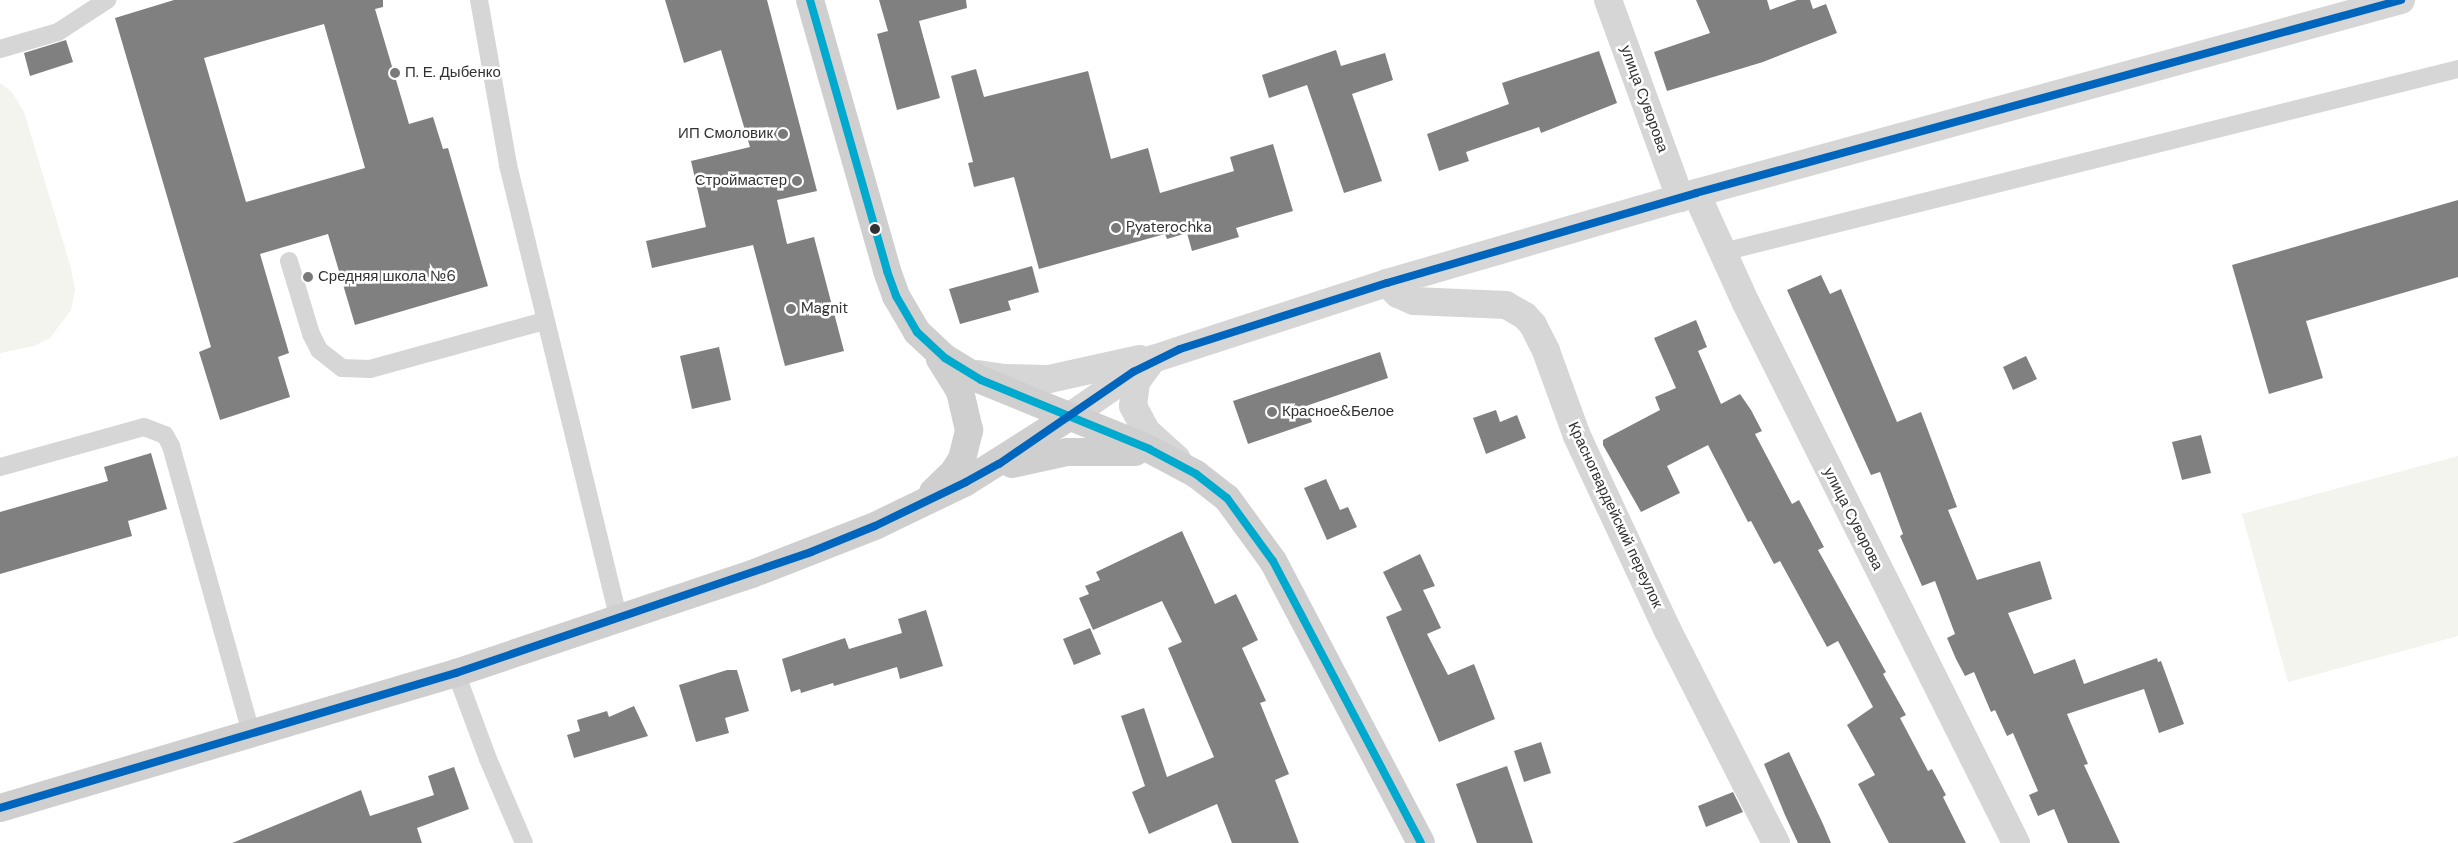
<!DOCTYPE html>
<html>
<head>
<meta charset="utf-8">
<style>
	body { margin:0 }
	#map { position:relative; width:2458px; height:843px; overflow:hidden; background:#fff; font-family:"DM Sans",sans-serif }
	div>[style] { position:absolute }
	.green>* { inset:0; background:#f2f4ed }
	.building>* { inset:0; background:#808080 }
	.lane>* { height:18px; margin:-9px; padding:0 9px; transform-origin:9px; border-radius:9px; background:#d6d6d6 }
	.street>* { height:28px; margin:-14px; padding:0 14px; transform-origin:14px; border-radius:14px; background:#d6d6d6 }
	.secondary>* { height:28px; margin:-14px; padding:0 14px; transform-origin:14px; border-radius:14px; background:#cfcfcf }
	.bus-1>* { height:8px; margin:-4px; padding:0 4px; transform-origin:4px; border-radius:4px; background:#00a9ce }
	.bus-2>* { height:8px; margin:-4px; padding:0 4px; transform-origin:4px; border-radius:4px; background:#0065bd }
	.dots>* { width:14px; height:14px; translate:-50% -50%; box-sizing:border-box; border:2px solid #fff; border-radius:50% }
	span { translate:-50% -50%; white-space:nowrap; text-align:center; line-height:1.15; -webkit-text-stroke:5px #fff; paint-order:stroke }
	.poi-label { font-size:15px; color:#323232 }
	.left { translate:0 -50%; text-align:left }
	.right { translate:-100% -50%; text-align:right }
	.street-label { font-size:15px; color:#323232 }
</style>
</head>
<body>
<div id="map">
	<div class="green">
		<div style="clip-path:polygon(0 83px,12px 92px,24px 112px,71px 268px,75px 290px,71px 310px,50px 338px,34px 346px,0 353px)"></div>
		<div style="clip-path:polygon(2458px 456px,2458px 636px,2288px 682px,2242px 514px)"></div>
	</div>
	<div class="building">
		<div style="clip-path:polygon(evenodd,174px 0,383px 0,383px 7px,375px 9px,409px 124px,433px 117px,443px 149px,448px 148px,488px 286px,355px 325px,328px 234px,260px 254px,289px 353px,278px 357px,290px 397px,220px 420px,199px 352px,211px 347px,115px 18px,174px 0,324px 24px,365px 168px,246px 202px,204px 58px,324px 24px)"></div>
		<div style="clip-path:polygon(665px 0,767px 0,817px 191px,777px 200px,787px 244px,814px 237px,844px 351px,785px 366px,753px 245px,652px 268px,646px 241px,706px 227px,691px 161px,750px 147px,721px 50px,684px 63px)"></div>
		<div style="clip-path:polygon(879px 0,966px 0,967px 8px,919px 21px,940px 98px,897px 110px,877px 34px,888px 31px)"></div>
		<div style="clip-path:polygon(1696px 0,1767px 0,1770px 10px,1797px 0,1810px 0,1813px 9px,1826px 4px,1837px 33px,1763px 62px,1667px 91px,1654px 52px,1710px 33px)"></div>
		<div style="clip-path:polygon(66px 40px,73px 62px,30px 76px,24px 53px)"></div>
		<div style="clip-path:polygon(1336px 50px,1341px 66px,1385px 53px,1393px 80px,1352px 94px,1382px 181px,1344px 193px,1307px 85px,1269px 98px,1262px 75px)"></div>
		<div style="clip-path:polygon(1599px 51px,1617px 103px,1541px 133px,1539px 127px,1466px 152px,1469px 161px,1439px 171px,1427px 134px,1509px 104px,1502px 83px)"></div>
		<div style="clip-path:polygon(976px 69px,984px 97px,1088px 71px,1111px 159px,1148px 148px,1160px 193px,1234px 171px,1230px 157px,1273px 144px,1293px 211px,1236px 228px,1239px 237px,1192px 251px,1187px 233px,1167px 239px,1165px 234px,1039px 269px,1014px 177px,974px 187px,968px 163px,973px 162px,951px 76px)"></div>
		<div style="clip-path:polygon(2458px 200px,2458px 277px,2306px 321px,2323px 378px,2269px 394px,2232px 265px)"></div>
		<div style="clip-path:polygon(1032px 266px,1039px 292px,1008px 301px,1011px 310px,960px 324px,949px 289px)"></div>
		<div style="clip-path:polygon(1821px 275px,1830px 294px,1841px 289px,1897px 422px,1921px 412px,1957px 507px,1948px 510px,1977px 580px,2040px 561px,2052px 599px,2008px 613px,2034px 674px,2075px 659px,2084px 684px,2157px 658px,2158px 662px,2161px 661px,2184px 724px,2159px 733px,2144px 689px,2067px 714px,2088px 764px,2084px 765px,2120px 843px,2068px 843px,2054px 809px,2038px 816px,2029px 795px,2038px 791px,2013px 733px,2007px 736px,1995px 710px,1991px 712px,1974px 672px,1965px 676px,1956px 659px,1947px 638px,1955px 634px,1935px 581px,1922px 586px,1900px 536px,1903px 534px,1880px 472px,1871px 475px,1787px 290px)"></div>
		<div style="clip-path:polygon(1696px 320px,1707px 347px,1698px 351px,1721px 404px,1740px 394px,1751px 410px,1762px 431px,1755px 434px,1792px 504px,1799px 500px,1824px 547px,1818px 550px,1886px 672px,1883px 674px,1906px 715px,1900px 718px,1928px 771px,1932px 769px,1946px 795px,1943px 797px,1966px 843px,1889px 843px,1858px 784px,1875px 775px,1847px 725px,1873px 707px,1838px 641px,1827px 647px,1780px 561px,1774px 564px,1751px 521px,1748px 522px,1708px 445px,1667px 466px,1680px 493px,1641px 512px,1603px 445px,1603px 440px,1660px 410px,1655px 397px,1676px 388px,1654px 338px)"></div>
		<div style="clip-path:polygon(719px 347px,731px 400px,692px 409px,680px 356px)"></div>
		<div style="clip-path:polygon(1380px 352px,1388px 378px,1306px 406px,1312px 422px,1248px 444px,1233px 401px)"></div>
		<div style="clip-path:polygon(2026px 356px,2037px 379px,2013px 390px,2003px 367px)"></div>
		<div style="clip-path:polygon(1496px 410px,1500px 422px,1517px 415px,1526px 438px,1486px 454px,1473px 418px)"></div>
		<div style="clip-path:polygon(2201px 435px,2211px 473px,2182px 480px,2172px 442px)"></div>
		<div style="clip-path:polygon(151px 453px,167px 509px,128px 521px,132px 536px,0 574px,0 512px,108px 481px,104px 467px)"></div>
		<div style="clip-path:polygon(1326px 479px,1340px 510px,1348px 507px,1357px 527px,1327px 540px,1304px 488px)"></div>
		<div style="clip-path:polygon(1182px 531px,1215px 604px,1236px 594px,1258px 640px,1242px 648px,1266px 701px,1260px 703px,1289px 774px,1275px 780px,1299px 843px,1232px 843px,1217px 804px,1149px 834px,1132px 792px,1145px 786px,1121px 716px,1144px 708px,1167px 777px,1214px 757px,1168px 648px,1182px 642px,1162px 601px,1093px 630px,1079px 598px,1089px 594px,1085px 586px,1100px 580px,1096px 572px)"></div>
		<div style="clip-path:polygon(1420px 554px,1435px 586px,1423px 590px,1441px 628px,1427px 634px,1448px 675px,1474px 664px,1495px 719px,1439px 742px,1386px 617px,1402px 610px,1383px 572px)"></div>
		<div style="clip-path:polygon(926px 610px,943px 666px,900px 679px,897px 667px,834px 686px,833px 683px,801px 693px,800px 689px,791px 692px,782px 659px,845px 638px,849px 649px,902px 633px,898px 619px)"></div>
		<div style="clip-path:polygon(1090px 628px,1101px 654px,1074px 665px,1063px 639px)"></div>
		<div style="clip-path:polygon(727px 670px,737px 670px,749px 711px,725px 718px,729px 733px,696px 742px,679px 685px)"></div>
		<div style="clip-path:polygon(634px 706px,648px 736px,574px 758px,567px 735px,580px 731px,577px 720px,607px 711px,609px 717px)"></div>
		<div style="clip-path:polygon(1541px 742px,1551px 773px,1524px 782px,1514px 751px)"></div>
		<div style="clip-path:polygon(1789px 752px,1823px 824px,1831px 843px,1798px 843px,1785px 815px,1764px 764px)"></div>
		<div style="clip-path:polygon(1507px 766px,1533px 843px,1477px 843px,1456px 784px)"></div>
		<div style="clip-path:polygon(454px 767px,469px 809px,417px 828px,422px 843px,232px 843px,361px 790px,370px 816px,434px 795px,428px 776px)"></div>
		<div style="clip-path:polygon(1733px 792px,1743px 812px,1706px 827px,1698px 806px)"></div>
	</div>
	<div class="lane">
		<div style="left:479px;top:0;width:168px;rotate:80deg"></div>
		<div style="left:508px;top:165px;width:468px;rotate:76.3deg"></div>
		<div style="left:0;top:49px;width:60px;rotate:-16.3deg"></div>
		<div style="left:58px;top:32px;width:59px;rotate:-33.1deg"></div>
		<div style="left:1723px;top:252px;width:757px;rotate:-13.98deg"></div>
		<div style="left:289px;top:261px;width:76px;rotate:73.2deg"></div>
		<div style="left:311px;top:334px;width:18px;rotate:63deg"></div>
		<div style="left:319px;top:350px;width:29px;rotate:38deg"></div>
		<div style="left:342px;top:368px;width:28px;rotate:2deg"></div>
		<div style="left:370px;top:369px;width:180px;rotate:-15.4deg"></div>
		<div style="left:0;top:467px;width:149px;rotate:-15.5deg"></div>
		<div style="left:144px;top:427px;width:22px;rotate:21deg"></div>
		<div style="left:165px;top:435px;width:13px;rotate:61deg"></div>
		<div style="left:171px;top:446px;width:301px;rotate:74.4deg"></div>
		<div style="left:456px;top:673px;width:92px;rotate:69.6deg"></div>
		<div style="left:488px;top:759px;width:91px;rotate:66.8deg"></div>
	</div>
	<div class="street">
		<div style="left:1608px;top:0;width:211px;rotate:70deg"></div>
		<div style="left:1696px;top:193px;width:121px;rotate:65.6deg"></div>
		<div style="left:1746px;top:303px;width:604px;rotate:63.43deg"></div>
		<div style="left:1387px;top:283px;width:16px;rotate:45deg"></div>
		<div style="left:1398px;top:294px;width:17px;rotate:24deg"></div>
		<div style="left:1414px;top:301px;width:92px;rotate:2.5deg"></div>
		<div style="left:1506px;top:305px;width:22px;rotate:30deg"></div>
		<div style="left:1525px;top:316px;width:12px;rotate:48deg"></div>
		<div style="left:1533px;top:325px;width:29px;rotate:63deg"></div>
		<div style="left:1546px;top:351px;width:90px;rotate:70deg"></div>
		<div style="left:1577px;top:436px;width:215px;rotate:65deg"></div>
		<div style="left:1668px;top:631px;width:238px;rotate:63deg"></div>
		<div style="left:1149px;top:364px;width:22px;rotate:126deg"></div>
		<div style="left:1136px;top:382px;width:24px;rotate:97deg"></div>
		<div style="left:1133px;top:406px;width:30px;rotate:62deg"></div>
		<div style="left:1147px;top:432px;width:40px;rotate:42deg"></div>
		<div style="left:978px;top:374px;width:25px;rotate:9deg"></div>
		<div style="left:1003px;top:378px;width:46px;rotate:1.2deg"></div>
		<div style="left:1049px;top:379px;width:93px;rotate:-12.4deg"></div>
		<div style="left:1069px;top:417px;width:102px;rotate:-34.6deg"></div>
		<div style="left:1153px;top:359px;width:246px;rotate:-18deg"></div>
		<div style="left:1387px;top:283px;width:322px;rotate:-16.2deg"></div>
		<div style="left:1696px;top:193px;width:731px;rotate:-15.31deg"></div>
	</div>
	<div class="secondary">
		<div style="left:810px;top:0;width:282px;rotate:74.1deg"></div>
		<div style="left:887px;top:271px;width:27px;rotate:70deg"></div>
		<div style="left:896px;top:296px;width:42px;rotate:59.7deg"></div>
		<div style="left:917px;top:332px;width:38px;rotate:43deg"></div>
		<div style="left:945px;top:358px;width:42px;rotate:31.4deg"></div>
		<div style="left:981px;top:380px;width:182px;rotate:22.3deg"></div>
		<div style="left:1149px;top:449px;width:53px;rotate:28deg"></div>
		<div style="left:1196px;top:474px;width:39px;rotate:38deg"></div>
		<div style="left:1227px;top:498px;width:78px;rotate:53.9deg"></div>
		<div style="left:1273px;top:561px;width:318px;rotate:62.3deg"></div>
		<div style="left:1012px;top:464px;width:56px;rotate:-12.3deg"></div>
		<div style="left:1067px;top:452px;width:68px"></div>
		<div style="left:933px;top:492px;width:28px;rotate:-44deg"></div>
		<div style="left:953px;top:473px;width:17px;rotate:-57deg"></div>
		<div style="left:962px;top:459px;width:30px;rotate:-76deg"></div>
		<div style="left:969px;top:430px;width:40px;rotate:-103deg"></div>
		<div style="left:960px;top:391px;width:38px;rotate:-122deg"></div>
		<div style="left:0;top:808px;width:476px;rotate:-16.5deg"></div>
		<div style="left:456px;top:673px;width:312px;rotate:-18.5deg"></div>
		<div style="left:752px;top:574px;width:132px;rotate:-21.3deg"></div>
		<div style="left:875px;top:526px;width:101px;rotate:-25.8deg"></div>
		<div style="left:966px;top:482px;width:122px;rotate:-32.3deg"></div>
	</div>
	<div class="bus-1">
		<div style="left:810px;top:0;width:282px;rotate:74.1deg"></div>
		<div style="left:887px;top:271px;width:27px;rotate:70deg"></div>
		<div style="left:896px;top:296px;width:42px;rotate:59.7deg"></div>
		<div style="left:917px;top:332px;width:38px;rotate:43deg"></div>
		<div style="left:945px;top:358px;width:42px;rotate:31.4deg"></div>
		<div style="left:981px;top:380px;width:182px;rotate:22.3deg"></div>
		<div style="left:1149px;top:449px;width:53px;rotate:28deg"></div>
		<div style="left:1196px;top:474px;width:39px;rotate:38deg"></div>
		<div style="left:1227px;top:498px;width:78px;rotate:53.9deg"></div>
		<div style="left:1273px;top:561px;width:318px;rotate:62.3deg"></div>
	</div>
	<div class="bus-2">
		<div style="left:0;top:808px;width:476px;rotate:-16.5deg"></div>
		<div style="left:456px;top:673px;width:375px;rotate:-18.8deg"></div>
		<div style="left:811px;top:552px;width:69px;rotate:-22.1deg"></div>
		<div style="left:875px;top:526px;width:101px;rotate:-25.8deg"></div>
		<div style="left:966px;top:482px;width:38px;rotate:-29deg"></div>
		<div style="left:999px;top:464px;width:163px;rotate:-34.5deg"></div>
		<div style="left:1133px;top:372px;width:52px;rotate:-26.1deg"></div>
		<div style="left:1180px;top:349px;width:217px;rotate:-17.7deg"></div>
		<div style="left:1387px;top:283px;width:322px;rotate:-16.2deg"></div>
		<div style="left:1696px;top:193px;width:731px;rotate:-15.31deg"></div>
	</div>
	<div class="dots">
		<div style="left:395px;top:73px;background:#7a7a7a"></div>
		<div style="left:783px;top:134px;background:#7a7a7a"></div>
		<div style="left:797px;top:181px;background:#7a7a7a"></div>
		<div style="left:1116px;top:228px;background:#7a7a7a"></div>
		<div style="left:875px;top:229px;background:#323232"></div>
		<div style="left:308px;top:277px;background:#7a7a7a"></div>
		<div style="left:791px;top:309px;background:#7a7a7a"></div>
		<div style="left:1272px;top:412px;background:#7a7a7a"></div>
	</div>
	<div class="poi-label">
		<span class="left" style="left:405px;top:73px">П. Е. Дыбенко</span>
		<span class="right" style="left:773px;top:134px">ИП Смоловик</span>
		<span class="right" style="left:787px;top:181px">Строймастер</span>
		<span class="left" style="left:1126px;top:228px">Pyaterochka</span>
		<span class="left" style="left:318px;top:277px">Средняя школа №6</span>
		<span class="left" style="left:801px;top:309px">Magnit</span>
		<span class="left" style="left:1282px;top:412px">Красное&amp;Белое</span>
	</div>
	<div class="street-label">
		<span style="left:1644px;top:99px;rotate:70deg">улица Суворова</span>
		<span style="left:1615px;top:515px;rotate:65deg">Красногвардейский переулок</span>
		<span style="left:1853px;top:519px;rotate:63deg">улица Суворова</span>
	</div>
</div>
</body>
</html>
